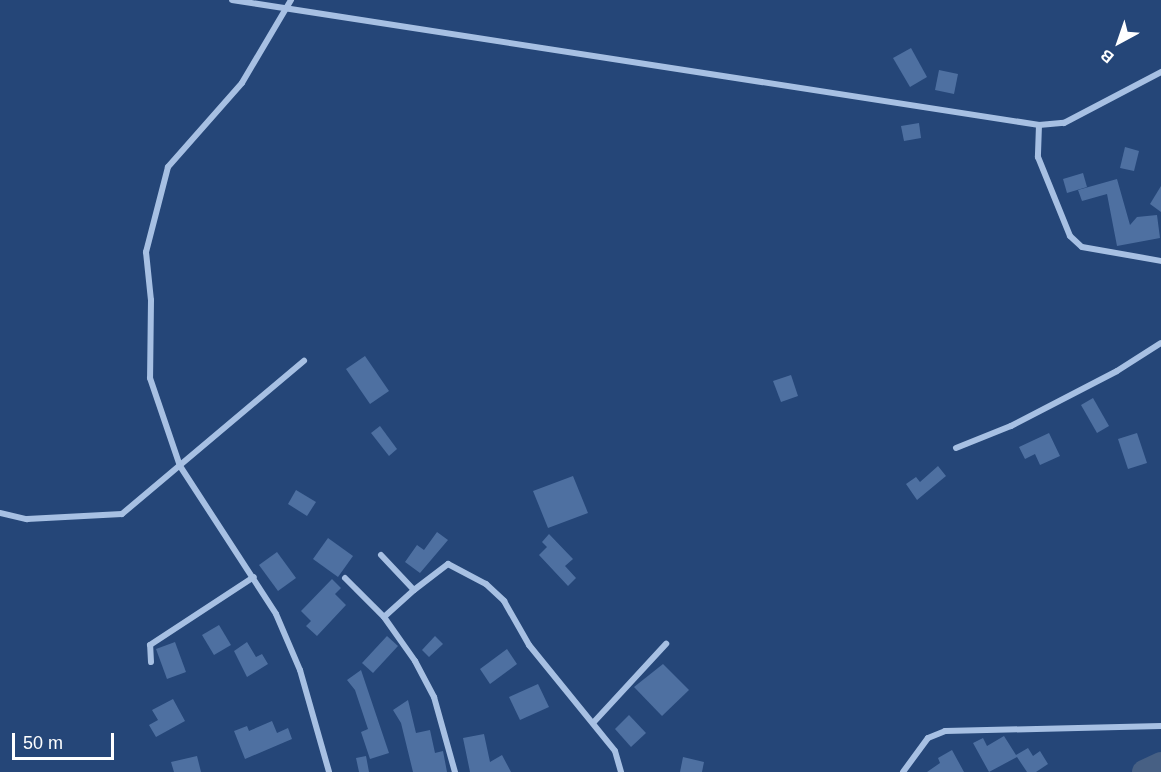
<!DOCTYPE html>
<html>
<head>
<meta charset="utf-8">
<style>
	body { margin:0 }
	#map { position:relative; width:1161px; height:772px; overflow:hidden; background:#254678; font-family:Helvetica,sans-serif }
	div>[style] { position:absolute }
	.river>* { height:24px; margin:-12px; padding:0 12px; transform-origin:12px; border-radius:12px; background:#476084 }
	.building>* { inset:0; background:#4e70a1 }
	.minor>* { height:6px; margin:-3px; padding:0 3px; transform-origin:3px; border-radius:3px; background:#a7c0e3 }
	span { translate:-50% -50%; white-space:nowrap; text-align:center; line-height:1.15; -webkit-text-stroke:6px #254678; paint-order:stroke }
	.north { position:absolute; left:1089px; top:12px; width:60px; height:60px; -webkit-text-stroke:4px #254678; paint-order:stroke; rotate:220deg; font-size:16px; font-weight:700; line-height:24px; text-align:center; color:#fff }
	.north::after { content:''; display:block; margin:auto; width:21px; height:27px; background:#fff; clip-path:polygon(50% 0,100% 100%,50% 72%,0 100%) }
	.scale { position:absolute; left:12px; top:733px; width:102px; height:27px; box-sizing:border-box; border:3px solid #fff; border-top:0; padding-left:8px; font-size:18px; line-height:21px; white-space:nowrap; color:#fff; -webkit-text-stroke:4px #254678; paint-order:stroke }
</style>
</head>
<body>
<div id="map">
	<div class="river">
		<div style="left:1144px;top:772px;width:19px;rotate:-25deg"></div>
	</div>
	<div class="building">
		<div style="clip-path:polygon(911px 48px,927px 77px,910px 87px,893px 58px)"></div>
		<div style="clip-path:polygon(939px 70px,958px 74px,954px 94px,935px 90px)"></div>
		<div style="clip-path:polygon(919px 123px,921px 138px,904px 141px,901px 126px)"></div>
		<div style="clip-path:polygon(1125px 147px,1139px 151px,1134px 171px,1120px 168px)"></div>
		<div style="clip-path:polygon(1083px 173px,1087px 187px,1067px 193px,1063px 179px)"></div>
		<div style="clip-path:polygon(1117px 179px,1130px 225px,1137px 217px,1157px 215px,1160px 238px,1117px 246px,1107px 194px,1082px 201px,1078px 190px)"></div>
		<div style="clip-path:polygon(1161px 186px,1161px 212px,1150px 204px)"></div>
		<div style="clip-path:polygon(365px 356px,389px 391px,370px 404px,346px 369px)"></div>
		<div style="clip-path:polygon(791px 375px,798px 396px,781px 402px,773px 381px)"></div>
		<div style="clip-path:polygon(1093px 398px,1109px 426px,1097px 433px,1081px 405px)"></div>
		<div style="clip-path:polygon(380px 426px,397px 449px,389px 456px,371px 433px)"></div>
		<div style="clip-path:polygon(1049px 433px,1060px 456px,1040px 465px,1035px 454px,1025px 459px,1019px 447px)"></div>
		<div style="clip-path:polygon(1137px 433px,1147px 463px,1128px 469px,1118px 439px)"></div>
		<div style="clip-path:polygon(938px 466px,946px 476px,917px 500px,906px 484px,916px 477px,920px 482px)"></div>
		<div style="clip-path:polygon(573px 476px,588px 513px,548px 528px,533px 491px)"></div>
		<div style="clip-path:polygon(296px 490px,316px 502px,307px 516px,288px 504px)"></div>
		<div style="clip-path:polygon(437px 532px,448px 540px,420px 573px,405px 562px,417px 545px,424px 550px)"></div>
		<div style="clip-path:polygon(549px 534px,573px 559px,565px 566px,576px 578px,568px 586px,539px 555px,547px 547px,542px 542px)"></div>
		<div style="clip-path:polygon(328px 538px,353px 556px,338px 577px,313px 559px)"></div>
		<div style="clip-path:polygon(277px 552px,296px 578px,278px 591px,259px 565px)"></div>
		<div style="clip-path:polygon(332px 579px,341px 588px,335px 594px,346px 605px,317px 636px,306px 626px,311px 621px,301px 611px)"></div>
		<div style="clip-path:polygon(219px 625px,231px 645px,214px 655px,202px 635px)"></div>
		<div style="clip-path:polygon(387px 636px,398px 646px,373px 673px,362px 663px)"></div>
		<div style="clip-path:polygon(435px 636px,443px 644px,429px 657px,422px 650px)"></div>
		<div style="clip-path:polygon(175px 642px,186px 672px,167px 679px,156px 649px)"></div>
		<div style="clip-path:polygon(247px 642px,256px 657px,262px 654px,268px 664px,247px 677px,234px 651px)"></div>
		<div style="clip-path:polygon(507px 649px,517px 664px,490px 684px,480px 669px)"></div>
		<div style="clip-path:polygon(663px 664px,689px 690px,662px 716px,634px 687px)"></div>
		<div style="clip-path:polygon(361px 670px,389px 753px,370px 759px,361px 732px,368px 729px,355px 690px,347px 680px)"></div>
		<div style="clip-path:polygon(538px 684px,549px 707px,520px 720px,509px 697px)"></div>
		<div style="clip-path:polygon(173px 699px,185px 721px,156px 737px,149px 725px,158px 720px,152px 710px)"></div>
		<div style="clip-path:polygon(408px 700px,416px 733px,430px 730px,435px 753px,443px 751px,447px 772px,413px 772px,401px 723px,393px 710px)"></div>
		<div style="clip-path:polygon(629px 715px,646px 733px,631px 747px,615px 729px)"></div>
		<div style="clip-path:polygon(272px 721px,277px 733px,288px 728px,292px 739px,245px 759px,234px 731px,247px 726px,249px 731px)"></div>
		<div style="clip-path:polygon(484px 734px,490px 762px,502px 755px,511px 772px,470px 772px,463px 738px)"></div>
		<div style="clip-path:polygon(1004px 736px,1016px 755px,1028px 748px,1033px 756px,1040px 751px,1048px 764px,1036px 772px,1027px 772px,1017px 757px,989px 772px,973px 743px,983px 738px,987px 746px)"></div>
		<div style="clip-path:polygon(952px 750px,964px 772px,927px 772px,940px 763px,938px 758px)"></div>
		<div style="clip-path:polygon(197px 756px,201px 772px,174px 772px,171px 762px)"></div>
		<div style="clip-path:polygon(366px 756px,369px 772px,359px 772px,356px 758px)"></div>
		<div style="clip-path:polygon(683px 757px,704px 762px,702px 772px,680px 772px)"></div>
	</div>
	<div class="minor">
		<div style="left:232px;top:0;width:817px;rotate:8.8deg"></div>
		<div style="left:1039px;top:125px;width:25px;rotate:-5deg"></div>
		<div style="left:1064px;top:123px;width:110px;rotate:-27.7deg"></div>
		<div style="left:291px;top:0;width:96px;rotate:120.6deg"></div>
		<div style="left:242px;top:83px;width:112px;rotate:131.4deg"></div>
		<div style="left:168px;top:167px;width:88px;rotate:104.5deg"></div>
		<div style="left:146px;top:252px;width:48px;rotate:84.1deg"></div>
		<div style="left:151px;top:300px;width:78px;rotate:90.7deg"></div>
		<div style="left:150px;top:378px;width:93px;rotate:71.2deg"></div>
		<div style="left:180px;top:466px;width:176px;rotate:57deg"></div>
		<div style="left:276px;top:614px;width:61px;rotate:66.8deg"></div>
		<div style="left:300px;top:670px;width:106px;rotate:74.1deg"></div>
		<div style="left:1039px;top:125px;width:32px;rotate:92deg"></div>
		<div style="left:1038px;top:157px;width:85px;rotate:67.9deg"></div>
		<div style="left:1070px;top:236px;width:16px;rotate:43deg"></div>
		<div style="left:1082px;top:247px;width:80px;rotate:10deg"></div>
		<div style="left:956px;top:448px;width:59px;rotate:-21.8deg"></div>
		<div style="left:1011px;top:426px;width:119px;rotate:-27.4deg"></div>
		<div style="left:1117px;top:371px;width:52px;rotate:-32.5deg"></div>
		<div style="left:0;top:513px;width:28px;rotate:13deg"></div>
		<div style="left:27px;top:519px;width:95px;rotate:-3deg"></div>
		<div style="left:122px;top:514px;width:238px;rotate:-40.1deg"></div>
		<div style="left:381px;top:555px;width:48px;rotate:46.7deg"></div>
		<div style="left:414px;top:590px;width:40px;rotate:138deg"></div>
		<div style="left:345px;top:578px;width:55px;rotate:45deg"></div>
		<div style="left:384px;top:617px;width:54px;rotate:54.8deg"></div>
		<div style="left:415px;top:661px;width:41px;rotate:62.2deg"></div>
		<div style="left:434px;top:697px;width:78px;rotate:74.4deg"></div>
		<div style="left:414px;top:590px;width:43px;rotate:-37.4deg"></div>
		<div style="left:448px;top:564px;width:43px;rotate:27.8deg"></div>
		<div style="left:486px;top:584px;width:25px;rotate:43deg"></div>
		<div style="left:504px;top:601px;width:51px;rotate:60.4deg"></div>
		<div style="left:529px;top:645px;width:136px;rotate:50.9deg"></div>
		<div style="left:615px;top:751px;width:22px;rotate:74deg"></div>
		<div style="left:151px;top:662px;width:17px;rotate:-93deg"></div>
		<div style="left:150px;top:645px;width:124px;rotate:-33.2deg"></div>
		<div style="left:593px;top:723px;width:108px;rotate:-47.3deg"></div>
		<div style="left:903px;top:772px;width:42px;rotate:-53.7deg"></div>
		<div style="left:928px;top:738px;width:18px;rotate:-22deg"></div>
		<div style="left:945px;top:731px;width:216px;rotate:-1.3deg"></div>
	</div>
	<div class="north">B</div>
	<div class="scale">50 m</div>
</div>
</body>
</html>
